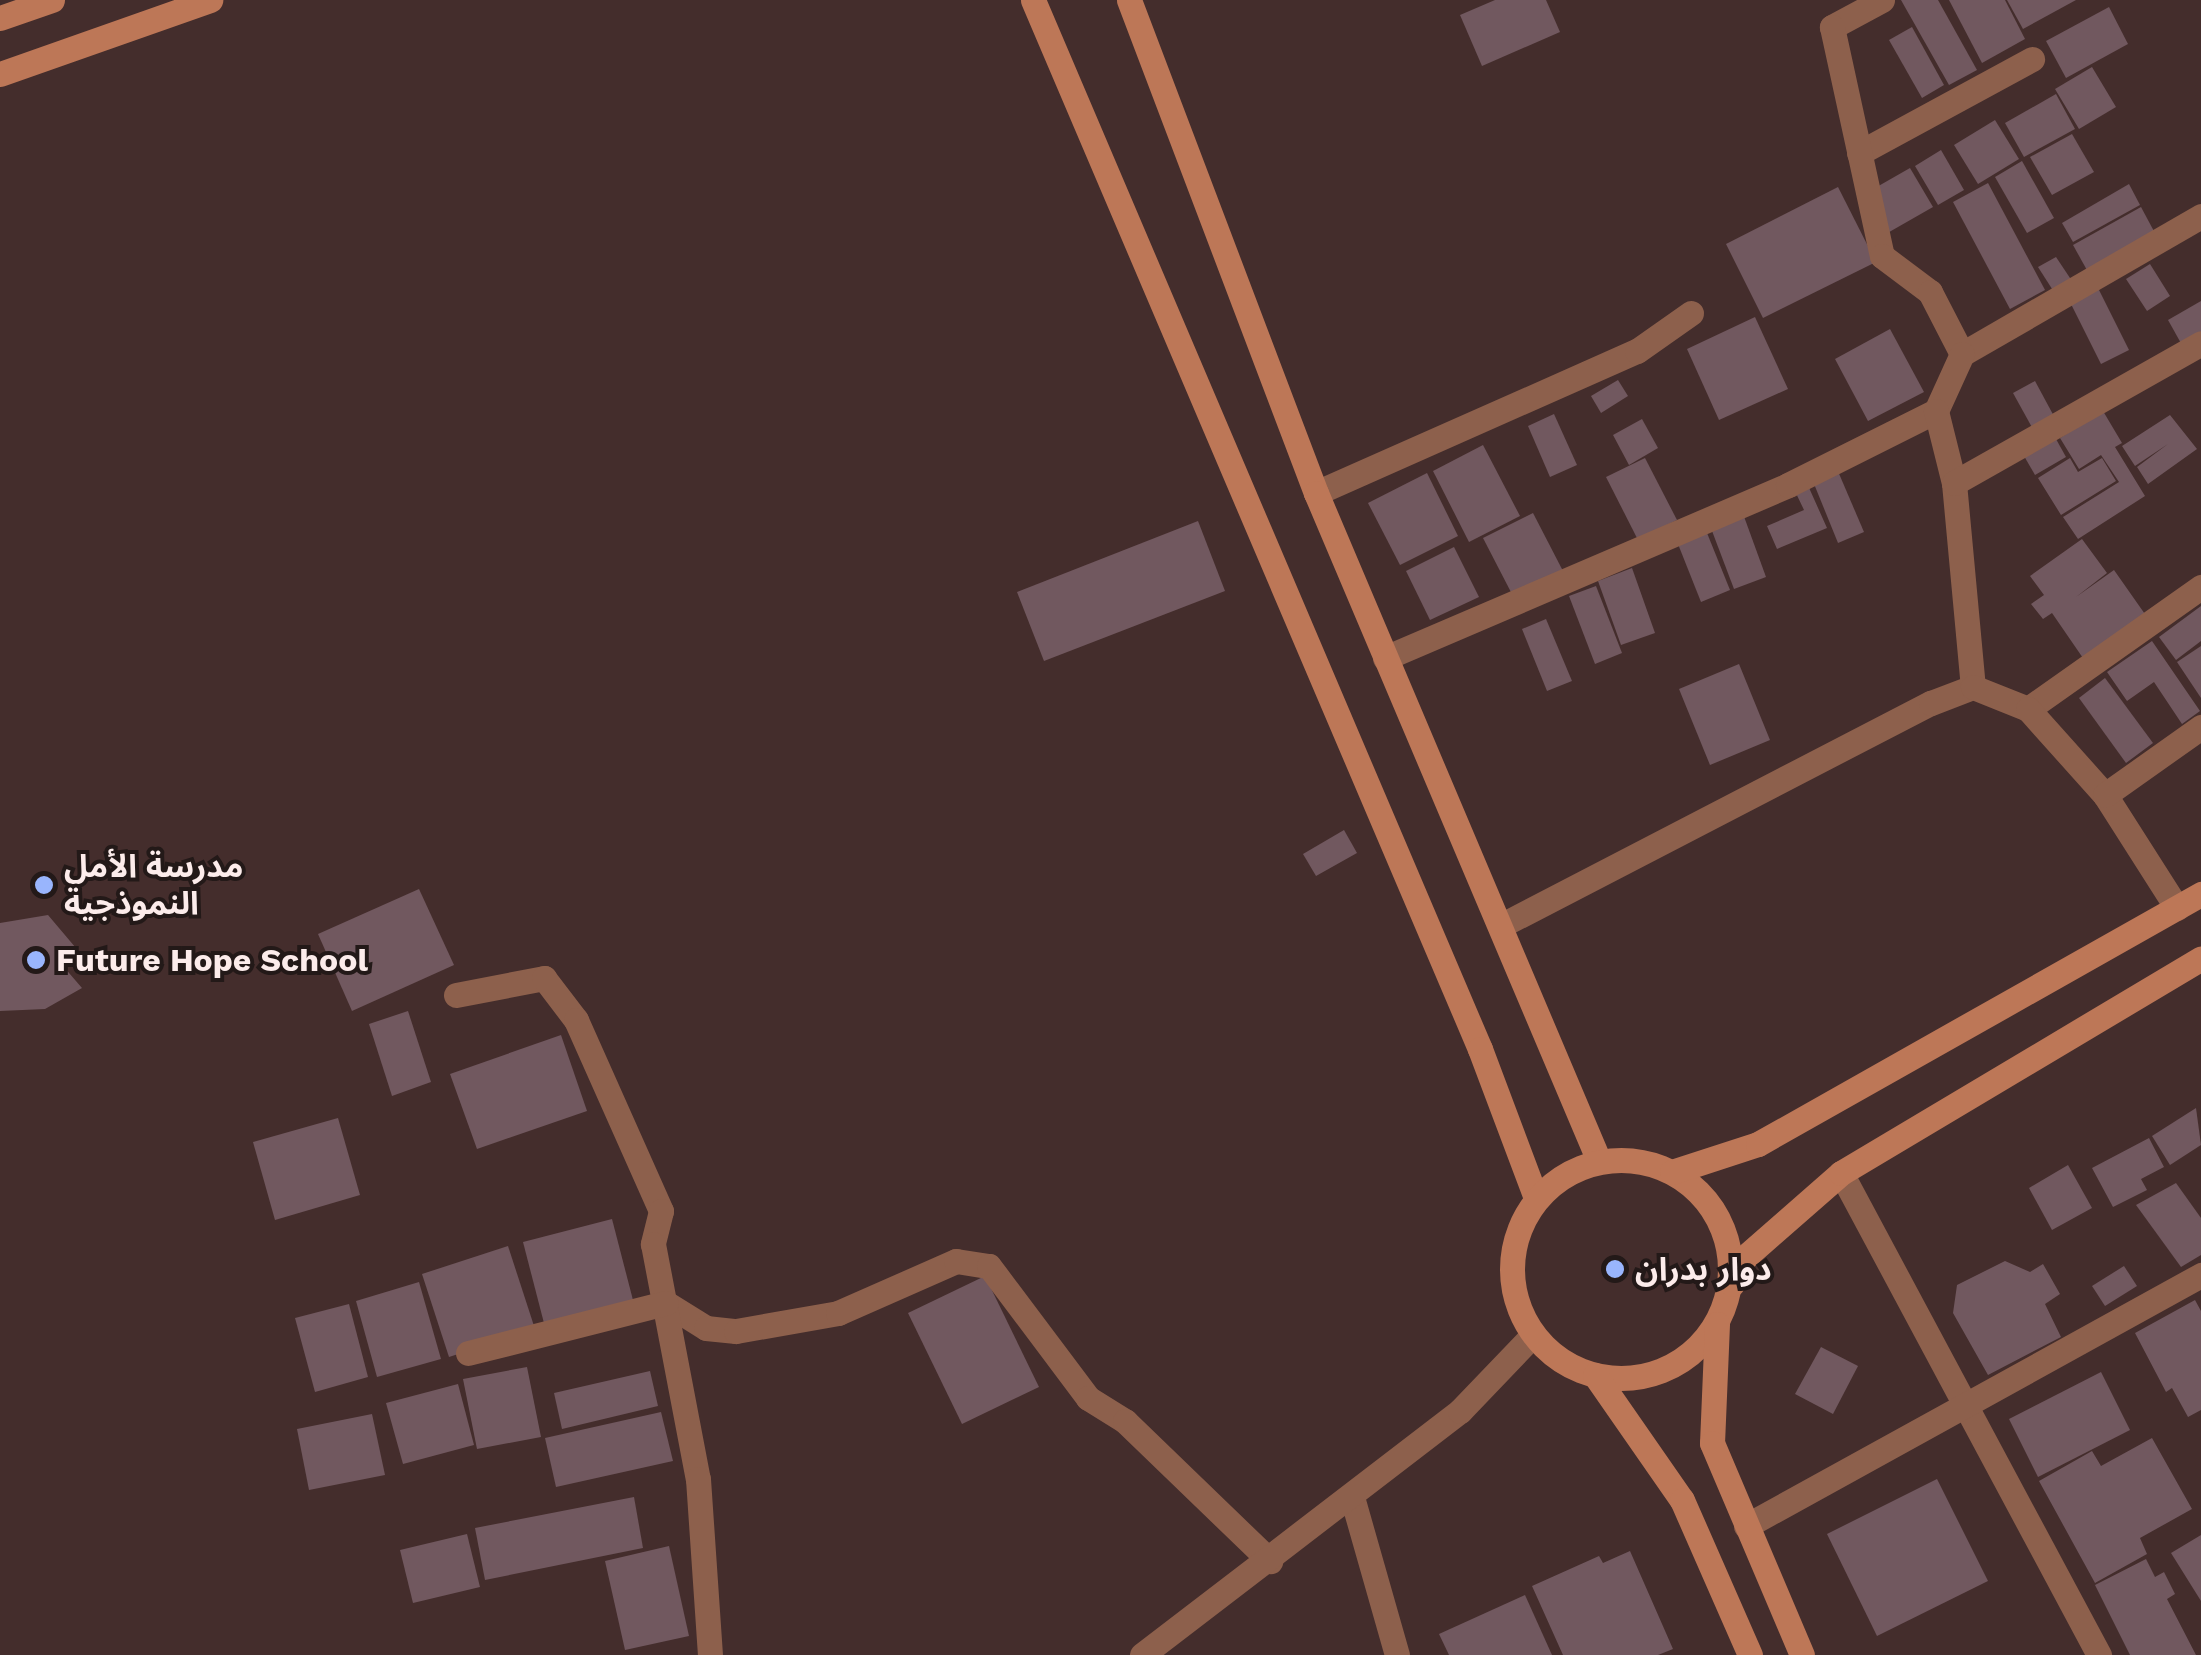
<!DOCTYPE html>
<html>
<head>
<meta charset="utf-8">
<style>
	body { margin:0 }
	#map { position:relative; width:2201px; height:1655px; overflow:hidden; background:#442d2c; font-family:"Work Sans","Noto Sans Arabic",sans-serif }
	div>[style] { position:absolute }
	.building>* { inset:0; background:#71585f }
	.lane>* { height:25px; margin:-12.5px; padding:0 12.5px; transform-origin:12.5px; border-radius:12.5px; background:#8d604c }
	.street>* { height:25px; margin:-12.5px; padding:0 12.5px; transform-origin:12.5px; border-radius:12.5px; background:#8d604c }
	.secondary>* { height:25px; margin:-12.5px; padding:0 12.5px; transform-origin:12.5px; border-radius:12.5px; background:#bd7757 }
	.secondary>.ring { margin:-12.5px; padding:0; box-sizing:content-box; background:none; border:25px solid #bd7757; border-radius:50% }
	.dots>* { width:28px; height:28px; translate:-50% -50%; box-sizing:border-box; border:5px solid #231918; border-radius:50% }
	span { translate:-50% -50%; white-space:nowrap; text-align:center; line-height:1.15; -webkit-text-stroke:8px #231918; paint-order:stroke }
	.poi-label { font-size:32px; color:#fceceb; font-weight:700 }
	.left { translate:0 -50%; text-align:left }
</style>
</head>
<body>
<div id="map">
	<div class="building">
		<div style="clip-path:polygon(1495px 0,1546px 0,1560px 32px,1482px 66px,1460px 15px)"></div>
		<div style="clip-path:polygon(1901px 0,1938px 0,1977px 70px,1949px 85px)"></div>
		<div style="clip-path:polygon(1949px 0,2005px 0,2025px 39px,1982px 63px)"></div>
		<div style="clip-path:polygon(2007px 0,2076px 0,2023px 29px)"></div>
		<div style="clip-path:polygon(2109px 7px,2128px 44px,2066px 78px,2046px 41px)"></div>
		<div style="clip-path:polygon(1912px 27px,1944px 85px,1922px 98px,1889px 40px)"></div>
		<div style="clip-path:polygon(2092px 67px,2116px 107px,2079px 129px,2055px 89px)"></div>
		<div style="clip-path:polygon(2056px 94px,2075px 129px,2024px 157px,2005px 123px)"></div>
		<div style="clip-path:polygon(1995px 120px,2019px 159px,1978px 184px,1954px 145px)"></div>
		<div style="clip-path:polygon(2072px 134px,2094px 172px,2052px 195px,2030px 157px)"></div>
		<div style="clip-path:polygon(1941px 150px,1964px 190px,1938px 205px,1915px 166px)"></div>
		<div style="clip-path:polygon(2022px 161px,2054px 218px,2027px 233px,1995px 177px)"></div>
		<div style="clip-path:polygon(1910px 168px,1933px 207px,1884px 235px,1875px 188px)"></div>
		<div style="clip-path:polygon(1988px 183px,2045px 290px,2010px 309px,1953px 202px)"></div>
		<div style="clip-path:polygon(2129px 184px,2140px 205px,2073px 242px,2062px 223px)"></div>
		<div style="clip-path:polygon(1838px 187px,1876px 262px,1763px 318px,1726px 244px)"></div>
		<div style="clip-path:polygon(2141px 207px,2156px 235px,2088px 272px,2073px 245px)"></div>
		<div style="clip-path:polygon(2056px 257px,2072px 281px,2054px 292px,2038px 267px)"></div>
		<div style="clip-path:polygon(2150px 264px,2170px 296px,2147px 311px,2126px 279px)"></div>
		<div style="clip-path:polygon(2098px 288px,2129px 350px,2101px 364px,2070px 302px)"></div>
		<div style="clip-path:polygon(2201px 301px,2201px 335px,2182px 345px,2168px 320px)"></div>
		<div style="clip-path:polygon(1755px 317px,1788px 389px,1719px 420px,1687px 349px)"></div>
		<div style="clip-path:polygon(1890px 329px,1924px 392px,1868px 421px,1835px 359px)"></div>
		<div style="clip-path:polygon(1618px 380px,1628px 396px,1601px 413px,1591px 396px)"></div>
		<div style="clip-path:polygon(2035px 381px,2056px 420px,2034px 431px,2013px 393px)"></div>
		<div style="clip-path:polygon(2103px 411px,2122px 443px,2115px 447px,2145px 496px,2078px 539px,2063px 517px,2119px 482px,2101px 455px,2079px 469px,2060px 438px)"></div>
		<div style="clip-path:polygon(1554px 414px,1577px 465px,1550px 477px,1528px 426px)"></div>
		<div style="clip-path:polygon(2170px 415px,2197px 449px,2148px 484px,2137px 467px,2168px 444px,2135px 466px,2122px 446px)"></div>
		<div style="clip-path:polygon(1642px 419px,1658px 448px,1629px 465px,1613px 435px)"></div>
		<div style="clip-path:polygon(2056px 439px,2066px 457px,2035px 475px,2024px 456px)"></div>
		<div style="clip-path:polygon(1483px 445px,1520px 516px,1469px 542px,1433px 471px)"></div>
		<div style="clip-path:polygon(1645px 458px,1677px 520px,1638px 540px,1606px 477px)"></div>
		<div style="clip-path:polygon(2070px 458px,2078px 472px,2102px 458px,2116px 481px,2061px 515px,2038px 478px)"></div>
		<div style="clip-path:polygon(1837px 469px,1864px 532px,1838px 543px,1812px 479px)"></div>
		<div style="clip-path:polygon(1427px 473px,1458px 536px,1400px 565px,1368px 503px)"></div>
		<div style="clip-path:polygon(1806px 481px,1827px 528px,1777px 549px,1767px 526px,1804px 510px,1793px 487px)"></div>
		<div style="clip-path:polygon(1742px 511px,1766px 577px,1734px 589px,1709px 523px)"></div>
		<div style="clip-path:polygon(1533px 513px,1564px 573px,1514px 598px,1483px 538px)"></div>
		<div style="clip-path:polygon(1198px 521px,1225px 591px,1044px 661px,1017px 592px)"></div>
		<div style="clip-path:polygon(1705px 528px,1730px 590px,1701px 602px,1676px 539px)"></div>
		<div style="clip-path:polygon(2082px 539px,2107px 573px,2076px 597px,2114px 570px,2147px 617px,2085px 661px,2052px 613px,2043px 619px,2031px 604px,2044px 595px,2030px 576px)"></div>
		<div style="clip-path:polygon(1454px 547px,1479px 597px,1430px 620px,1406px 571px)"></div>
		<div style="clip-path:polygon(1632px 568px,1655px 633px,1621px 645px,1598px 581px)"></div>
		<div style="clip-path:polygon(1596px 586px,1622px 653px,1595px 664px,1569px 596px)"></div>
		<div style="clip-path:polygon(2201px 606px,2201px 641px,2176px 660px,2159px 637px)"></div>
		<div style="clip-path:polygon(1546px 619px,1572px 681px,1547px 691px,1522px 629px)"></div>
		<div style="clip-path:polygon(2152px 641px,2200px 711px,2182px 724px,2154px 682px,2127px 701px,2107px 672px)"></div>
		<div style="clip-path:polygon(2201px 646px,2201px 698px,2177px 662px)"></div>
		<div style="clip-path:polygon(1739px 664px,1770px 740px,1710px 765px,1679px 689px)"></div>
		<div style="clip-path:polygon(2105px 678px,2153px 743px,2126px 763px,2079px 698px)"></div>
		<div style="clip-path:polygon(1344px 830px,1357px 853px,1316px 876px,1303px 854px)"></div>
		<div style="clip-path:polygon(419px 889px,454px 965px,352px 1011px,318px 934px)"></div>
		<div style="clip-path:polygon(48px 915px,81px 954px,63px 966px,82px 988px,45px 1009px,0 1011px,0 923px)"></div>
		<div style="clip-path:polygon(408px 1011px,431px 1082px,392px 1096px,369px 1024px)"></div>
		<div style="clip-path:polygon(561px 1035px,587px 1111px,477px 1149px,450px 1074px)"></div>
		<div style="clip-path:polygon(2196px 1108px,2201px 1145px,2170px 1165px,2152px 1136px)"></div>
		<div style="clip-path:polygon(338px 1118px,360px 1195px,275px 1220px,253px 1142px)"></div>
		<div style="clip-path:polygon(2149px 1138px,2164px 1167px,2141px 1179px,2147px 1190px,2113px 1207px,2092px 1168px)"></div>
		<div style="clip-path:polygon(2068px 1165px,2092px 1208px,2052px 1230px,2029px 1188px)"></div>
		<div style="clip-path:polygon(2176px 1183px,2201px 1218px,2201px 1255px,2181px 1267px,2136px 1205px)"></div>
		<div style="clip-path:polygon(612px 1219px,634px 1304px,545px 1327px,523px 1242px)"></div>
		<div style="clip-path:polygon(508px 1246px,535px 1329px,449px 1357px,422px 1274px)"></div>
		<div style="clip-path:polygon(2005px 1261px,2030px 1272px,2043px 1264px,2060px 1294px,2045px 1304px,2061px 1337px,1988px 1375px,1953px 1313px,1957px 1285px)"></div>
		<div style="clip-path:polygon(2124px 1266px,2137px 1286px,2105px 1306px,2092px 1286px)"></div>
		<div style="clip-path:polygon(985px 1276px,1039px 1387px,962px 1424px,908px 1313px)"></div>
		<div style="clip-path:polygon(419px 1282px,441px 1359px,377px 1377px,356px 1301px)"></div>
		<div style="clip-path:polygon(2195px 1300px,2201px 1311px,2201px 1410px,2188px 1417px,2172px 1388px,2166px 1392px,2135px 1333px)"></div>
		<div style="clip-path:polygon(349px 1304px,368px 1377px,315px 1392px,295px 1318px)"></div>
		<div style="clip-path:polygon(1821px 1347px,1858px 1366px,1833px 1414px,1795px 1394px)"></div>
		<div style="clip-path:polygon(527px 1367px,541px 1437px,477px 1449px,463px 1379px)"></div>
		<div style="clip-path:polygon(650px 1371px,658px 1406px,562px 1429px,554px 1393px)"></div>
		<div style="clip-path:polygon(2101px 1372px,2130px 1430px,2038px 1477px,2009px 1419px)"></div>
		<div style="clip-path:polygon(458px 1384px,474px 1445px,403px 1464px,386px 1403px)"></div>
		<div style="clip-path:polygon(661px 1412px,673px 1461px,556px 1487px,545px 1438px)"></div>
		<div style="clip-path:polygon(372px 1414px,385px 1475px,309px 1490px,297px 1429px)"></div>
		<div style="clip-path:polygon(2152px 1438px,2192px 1509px,2140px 1538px,2147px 1554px,2095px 1583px,2039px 1481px,2092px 1451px,2101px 1466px)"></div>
		<div style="clip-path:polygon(1937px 1479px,1988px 1581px,1877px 1636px,1827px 1534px)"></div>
		<div style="clip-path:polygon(634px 1497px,643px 1548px,485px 1580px,475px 1528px)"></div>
		<div style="clip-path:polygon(467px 1534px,480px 1587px,413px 1603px,400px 1550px)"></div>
		<div style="clip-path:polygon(2201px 1535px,2201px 1601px,2171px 1553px)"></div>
		<div style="clip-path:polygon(669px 1546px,689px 1636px,625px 1650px,605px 1561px)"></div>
		<div style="clip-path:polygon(1630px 1551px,1673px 1649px,1658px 1655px,1563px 1655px,1532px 1586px,1599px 1556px,1603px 1563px)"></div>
		<div style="clip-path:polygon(2146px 1559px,2155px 1577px,2164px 1572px,2175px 1594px,2167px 1599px,2196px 1655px,2130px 1655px,2095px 1585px)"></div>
		<div style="clip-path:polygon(1525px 1595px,1552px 1655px,1449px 1655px,1439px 1634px)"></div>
	</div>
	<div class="lane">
		<div style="left:1859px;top:153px;width:197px;rotate:-28.5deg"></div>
		<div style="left:1962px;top:354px;width:276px;rotate:-30deg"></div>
		<div style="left:1316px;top:493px;width:351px;rotate:-23.9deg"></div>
		<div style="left:1637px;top:351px;width:66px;rotate:-35.1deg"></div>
		<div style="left:1385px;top:658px;width:439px;rotate:-23.2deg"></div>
		<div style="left:1788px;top:485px;width:165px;rotate:-26.6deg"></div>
		<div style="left:2028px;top:709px;width:212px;rotate:-35.2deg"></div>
		<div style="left:1500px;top:926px;width:485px;rotate:-27.4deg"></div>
		<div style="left:1931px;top:703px;width:45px;rotate:-20.9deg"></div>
		<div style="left:666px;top:1303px;width:47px;rotate:32deg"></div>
		<div style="left:706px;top:1328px;width:30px;rotate:6deg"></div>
		<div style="left:736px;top:1331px;width:104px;rotate:-10deg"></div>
		<div style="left:838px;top:1313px;width:129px;rotate:-23.8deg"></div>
		<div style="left:956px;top:1261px;width:33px;rotate:9deg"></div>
		<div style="left:989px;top:1266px;width:165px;rotate:53.1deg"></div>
		<div style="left:1088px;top:1398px;width:44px;rotate:31.9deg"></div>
		<div style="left:1125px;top:1421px;width:202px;rotate:44deg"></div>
	</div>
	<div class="street">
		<div style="left:1882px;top:0;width:57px;rotate:151.6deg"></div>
		<div style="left:1832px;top:27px;width:234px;rotate:77.7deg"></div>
		<div style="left:1882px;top:256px;width:60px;rotate:36.9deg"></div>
		<div style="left:1930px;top:292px;width:70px;rotate:62.7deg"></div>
		<div style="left:1962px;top:354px;width:63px;rotate:114.5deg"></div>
		<div style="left:1936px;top:411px;width:74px;rotate:76deg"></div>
		<div style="left:1954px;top:483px;width:205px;rotate:84.7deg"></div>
		<div style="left:1973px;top:687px;width:59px;rotate:21.8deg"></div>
		<div style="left:2028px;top:709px;width:115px;rotate:48.2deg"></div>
		<div style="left:2105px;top:795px;width:134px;rotate:57.5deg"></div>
		<div style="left:1954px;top:483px;width:284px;rotate:-29.5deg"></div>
		<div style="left:2105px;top:795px;width:118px;rotate:-35.3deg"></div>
		<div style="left:456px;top:995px;width:90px;rotate:-10.9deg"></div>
		<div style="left:544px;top:978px;width:53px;rotate:52.7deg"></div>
		<div style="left:576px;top:1020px;width:209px;rotate:66deg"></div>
		<div style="left:661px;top:1211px;width:34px;rotate:104deg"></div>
		<div style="left:653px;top:1244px;width:239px;rotate:79.2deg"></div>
		<div style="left:698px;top:1479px;width:176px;rotate:86.1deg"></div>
		<div style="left:1841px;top:1173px;width:547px;rotate:61.84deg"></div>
		<div style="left:468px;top:1353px;width:204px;rotate:-14.2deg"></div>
		<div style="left:1352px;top:1497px;width:164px;rotate:74.1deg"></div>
		<div style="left:1746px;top:1526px;width:520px;rotate:-28.88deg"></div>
		<div style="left:1142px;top:1655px;width:401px;rotate:-37.5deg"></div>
		<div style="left:1460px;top:1411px;width:105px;rotate:-46.2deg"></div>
	</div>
	<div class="secondary">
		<div style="left:1033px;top:0;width:1140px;rotate:66.92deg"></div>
		<div style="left:1480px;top:1049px;width:159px;rotate:69.4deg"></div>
		<div style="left:1129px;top:0;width:527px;rotate:69.23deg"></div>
		<div style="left:1316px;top:493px;width:725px;rotate:67.04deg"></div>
		<div style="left:0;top:18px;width:55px;rotate:-19.1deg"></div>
		<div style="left:0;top:74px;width:223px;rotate:-19.4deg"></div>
		<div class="ring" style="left:1512px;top:1160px;width:193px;height:193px"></div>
		<div style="left:1672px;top:1172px;width:90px;rotate:-18deg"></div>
		<div style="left:1758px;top:1144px;width:509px;rotate:-29.44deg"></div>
		<div style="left:1732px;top:1284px;width:29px;rotate:-65deg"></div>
		<div style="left:1744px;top:1258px;width:129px;rotate:-41.2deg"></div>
		<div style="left:1841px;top:1173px;width:419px;rotate:-30.8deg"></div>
		<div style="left:1717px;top:1324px;width:119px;rotate:92.4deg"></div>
		<div style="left:1712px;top:1443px;width:230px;rotate:67deg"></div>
		<div style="left:1595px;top:1375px;width:152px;rotate:55.2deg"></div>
		<div style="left:1682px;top:1500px;width:169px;rotate:66.3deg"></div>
	</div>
	<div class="dots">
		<div style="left:44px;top:885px;background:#99b5fd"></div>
		<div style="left:36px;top:960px;background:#99b5fd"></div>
		<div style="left:1615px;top:1269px;background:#99b5fd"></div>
	</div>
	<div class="poi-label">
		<span class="left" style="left:64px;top:885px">مدرسة الأمل<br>النموذجية</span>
		<span class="left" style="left:56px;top:960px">Future Hope School</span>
		<span class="left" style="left:1635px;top:1269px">دوار بدران</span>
	</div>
</div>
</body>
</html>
